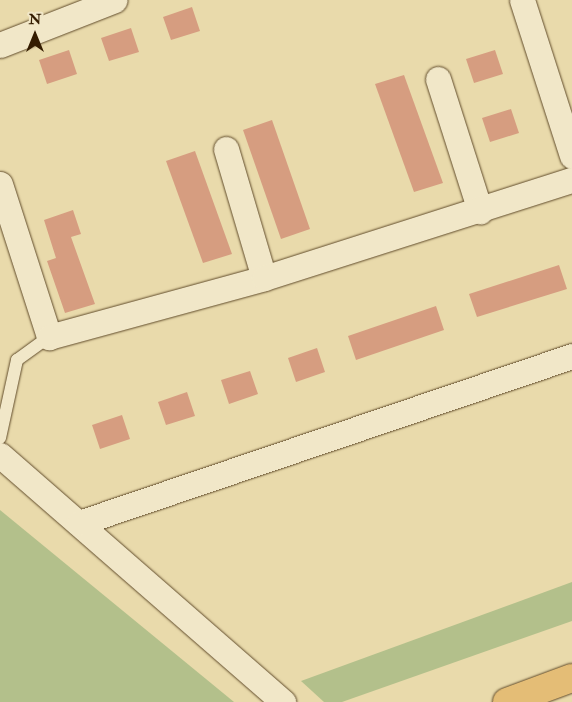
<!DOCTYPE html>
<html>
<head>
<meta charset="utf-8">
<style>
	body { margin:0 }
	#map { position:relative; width:572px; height:702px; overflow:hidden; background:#e9daab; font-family:"IM FELL Double Pica",serif }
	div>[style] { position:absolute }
	.green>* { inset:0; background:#b3c08b }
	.building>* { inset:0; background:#d69d80 }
	.roads { filter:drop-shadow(0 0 1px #614c2b) drop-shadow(0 0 1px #614c2b) }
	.lane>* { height:12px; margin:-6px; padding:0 6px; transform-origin:6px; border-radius:6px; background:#f1e7c8 }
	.street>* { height:25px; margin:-12.5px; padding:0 12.5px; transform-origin:12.5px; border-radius:12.5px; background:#f1e7c8 }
	.primary>* { height:28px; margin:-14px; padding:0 14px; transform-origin:14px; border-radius:14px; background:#e4bd76 }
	span { translate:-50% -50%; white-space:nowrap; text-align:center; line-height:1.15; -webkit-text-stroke:4px #f1e7c8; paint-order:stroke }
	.north { position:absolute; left:10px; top:10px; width:50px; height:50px; -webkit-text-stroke:4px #f1e7c8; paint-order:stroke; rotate:0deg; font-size:14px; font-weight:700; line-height:20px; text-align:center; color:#341c00 }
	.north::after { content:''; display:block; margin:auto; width:18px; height:22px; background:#341c00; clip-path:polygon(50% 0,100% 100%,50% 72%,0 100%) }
</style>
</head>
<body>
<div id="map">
	<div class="green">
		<div style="clip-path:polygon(0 510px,234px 702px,0 702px)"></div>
		<div style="clip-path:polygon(572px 582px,572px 621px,342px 702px,324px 702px,301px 681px)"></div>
	</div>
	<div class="building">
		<div style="clip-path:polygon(192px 7px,200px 31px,171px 40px,163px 17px)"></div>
		<div style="clip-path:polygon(131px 28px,139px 52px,109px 61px,101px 38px)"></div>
		<div style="clip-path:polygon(69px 50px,77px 74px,47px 84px,39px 60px)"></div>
		<div style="clip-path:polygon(495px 50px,503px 74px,474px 83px,466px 59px)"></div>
		<div style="clip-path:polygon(404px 75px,443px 183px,414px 192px,375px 84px)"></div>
		<div style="clip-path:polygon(511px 109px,519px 133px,490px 142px,482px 118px)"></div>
		<div style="clip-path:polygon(272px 120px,310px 229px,281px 239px,243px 130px)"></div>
		<div style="clip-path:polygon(195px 151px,232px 254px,203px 263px,166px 161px)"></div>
		<div style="clip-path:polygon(73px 210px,81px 234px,71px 237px,95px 304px,65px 313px,47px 261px,56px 258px,44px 220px)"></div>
		<div style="clip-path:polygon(559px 265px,567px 289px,477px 317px,469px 294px)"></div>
		<div style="clip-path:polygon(436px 306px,444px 330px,356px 360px,348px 336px)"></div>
		<div style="clip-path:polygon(317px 348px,325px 372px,296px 382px,288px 358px)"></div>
		<div style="clip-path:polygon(250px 371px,258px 394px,229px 404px,221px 380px)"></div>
		<div style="clip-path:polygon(187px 392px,195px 416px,166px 425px,158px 402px)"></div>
		<div style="clip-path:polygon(122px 415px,130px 439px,100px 449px,92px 425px)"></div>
	</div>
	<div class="roads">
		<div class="lane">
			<div style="left:0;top:438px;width:80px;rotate:-77.7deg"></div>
			<div style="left:17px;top:360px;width:39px;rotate:-36deg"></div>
		</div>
		<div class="street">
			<div style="left:522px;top:0;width:164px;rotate:72.2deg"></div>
			<div style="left:0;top:45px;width:123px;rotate:-21.4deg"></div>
			<div style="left:438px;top:79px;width:139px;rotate:72.3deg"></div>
			<div style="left:226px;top:149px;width:134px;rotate:73.6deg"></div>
			<div style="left:0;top:184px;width:161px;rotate:72.2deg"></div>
			<div style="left:49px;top:337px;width:223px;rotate:-15.3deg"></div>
			<div style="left:264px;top:278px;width:323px;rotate:-17.7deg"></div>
			<div style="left:0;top:455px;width:376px;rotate:41.1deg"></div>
			<div style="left:79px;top:523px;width:521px;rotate:-18.71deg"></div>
		</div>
		<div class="primary">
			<div style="left:507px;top:702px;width:69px;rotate:-20.3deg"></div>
		</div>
	</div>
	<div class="north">N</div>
</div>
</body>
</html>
